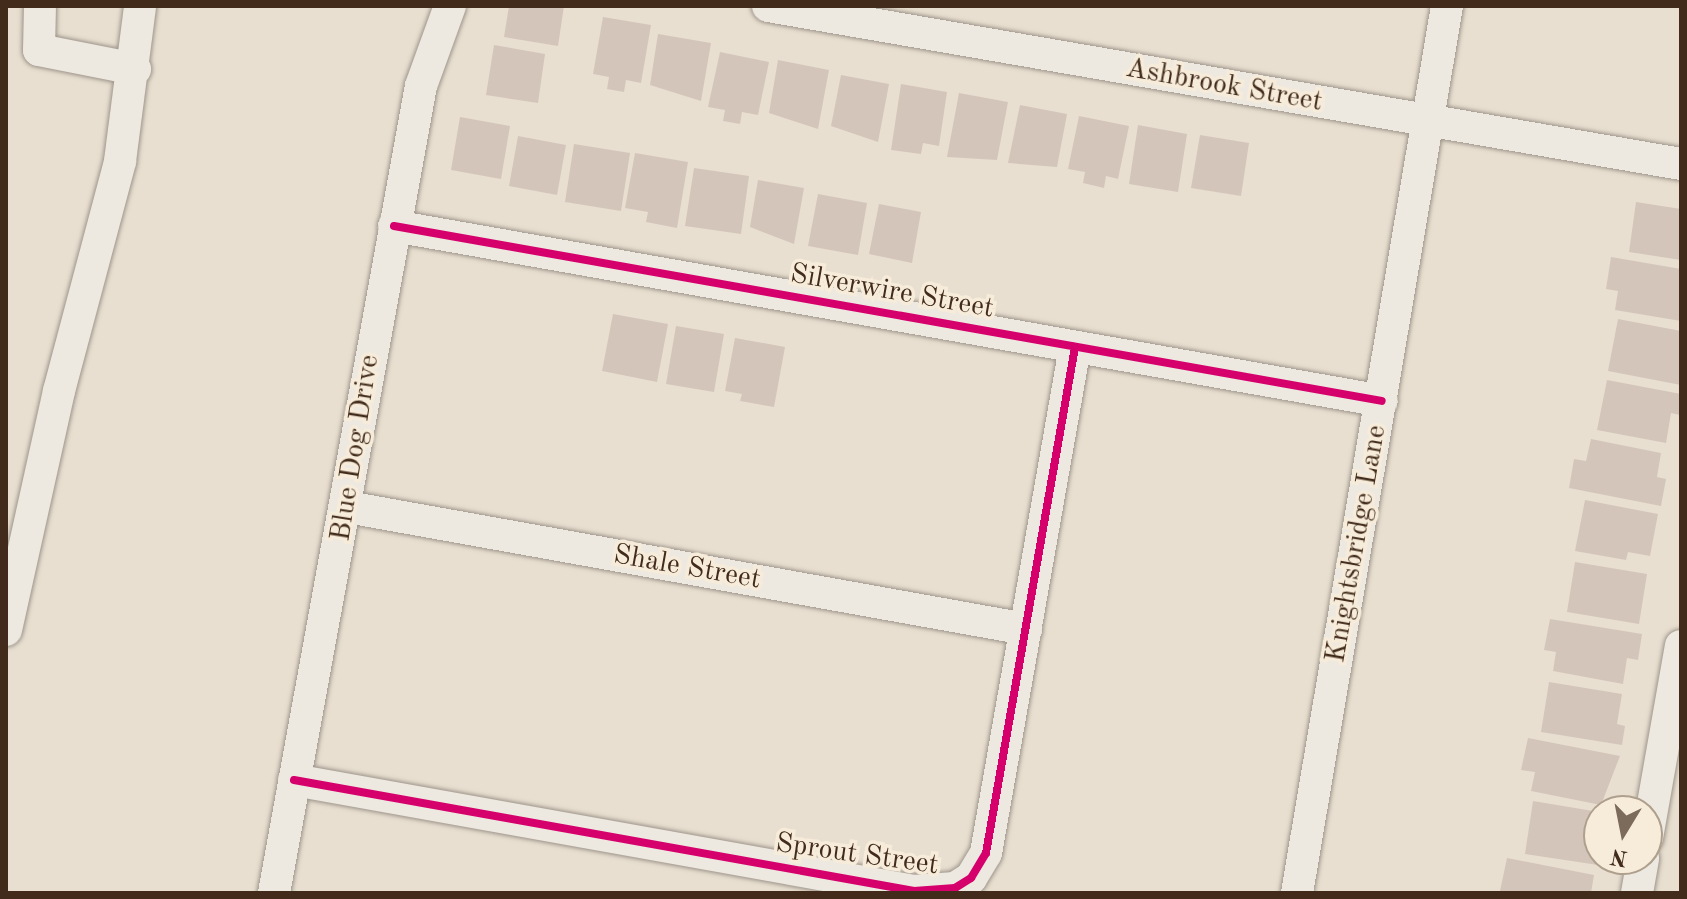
<!DOCTYPE html>
<html>
<head>
<meta charset="utf-8">
<style>
	body { margin:0 }
	#map { position:relative; width:1687px; height:899px; overflow:hidden; background:#e8dfd0; font-family:"Old Standard TT",serif }
	div>[style] { position:absolute }
	.building>* { inset:0; background:#d4c5bb }
	.roads { filter:drop-shadow(0 0 2px #9e958b) drop-shadow(0 0 2px #9e958b) }
	.minor>* { height:32px; margin:-16px; padding:0 16px; transform-origin:16px; border-radius:16px; background:#ede8e0 }
	.cycleway>* { height:8px; margin:-4px; padding:0 4px; transform-origin:4px; border-radius:4px; background:#d6006c }
	span { translate:-50% -50%; white-space:nowrap; text-align:center; line-height:1.15; -webkit-text-stroke:7px #f7ecda; paint-order:stroke }
	.street-label { font-size:28px; color:#422b1a }
	.frame { position:absolute; inset:0; border:8px solid #422b1a; pointer-events:none }
	.north { position:absolute; left:1583px; top:795px; width:80px; height:80px; box-sizing:border-box; background:#f7ecda; border:2px solid #af9f8d; border-radius:50%; rotate:190deg; font-size:22px; font-weight:700; line-height:32px; text-align:center; color:#422b1a }
	.north::after { content:''; display:block; margin:auto; width:28px; height:36px; background:#7c6a5a; clip-path:polygon(50% 0,100% 100%,50% 72%,0 100%) }
</style>
</head>
<body>
<div id="map">
	<div class="building">
		<div style="clip-path:polygon(509px 6px,564px 6px,558px 46px,504px 37px)"></div>
		<div style="clip-path:polygon(603px 17px,651px 25px,641px 83px,626px 80px,624px 92px,607px 89px,609px 77px,593px 74px)"></div>
		<div style="clip-path:polygon(658px 34px,711px 43px,701px 101px,650px 85px)"></div>
		<div style="clip-path:polygon(494px 45px,545px 54px,538px 103px,486px 95px)"></div>
		<div style="clip-path:polygon(720px 52px,769px 62px,758px 115px,742px 112px,740px 124px,723px 121px,725px 110px,708px 107px)"></div>
		<div style="clip-path:polygon(778px 60px,829px 70px,818px 129px,769px 113px)"></div>
		<div style="clip-path:polygon(841px 75px,889px 84px,878px 142px,831px 126px)"></div>
		<div style="clip-path:polygon(901px 84px,947px 92px,939px 146px,923px 143px,921px 154px,891px 150px)"></div>
		<div style="clip-path:polygon(959px 93px,1008px 102px,997px 160px,947px 157px)"></div>
		<div style="clip-path:polygon(1020px 105px,1067px 114px,1057px 167px,1008px 163px)"></div>
		<div style="clip-path:polygon(1079px 116px,1129px 126px,1118px 179px,1106px 176px,1104px 188px,1083px 183px,1085px 172px,1068px 169px)"></div>
		<div style="clip-path:polygon(460px 117px,510px 126px,501px 179px,451px 170px)"></div>
		<div style="clip-path:polygon(1138px 125px,1187px 134px,1178px 192px,1129px 184px)"></div>
		<div style="clip-path:polygon(1200px 135px,1249px 143px,1241px 196px,1191px 188px)"></div>
		<div style="clip-path:polygon(518px 136px,566px 145px,557px 195px,509px 186px)"></div>
		<div style="clip-path:polygon(574px 144px,630px 153px,621px 211px,565px 202px)"></div>
		<div style="clip-path:polygon(635px 153px,688px 162px,677px 228px,646px 222px,648px 212px,625px 208px)"></div>
		<div style="clip-path:polygon(694px 168px,749px 176px,741px 234px,685px 226px)"></div>
		<div style="clip-path:polygon(758px 180px,804px 188px,794px 244px,750px 227px)"></div>
		<div style="clip-path:polygon(818px 194px,867px 203px,858px 255px,808px 246px)"></div>
		<div style="clip-path:polygon(1636px 202px,1681px 209px,1681px 260px,1629px 252px)"></div>
		<div style="clip-path:polygon(879px 204px,921px 212px,912px 263px,869px 254px)"></div>
		<div style="clip-path:polygon(1611px 257px,1681px 269px,1681px 321px,1615px 310px,1618px 291px,1606px 289px)"></div>
		<div style="clip-path:polygon(613px 314px,668px 324px,657px 382px,602px 371px)"></div>
		<div style="clip-path:polygon(1618px 319px,1681px 331px,1681px 385px,1608px 371px)"></div>
		<div style="clip-path:polygon(676px 326px,724px 334px,714px 392px,666px 384px)"></div>
		<div style="clip-path:polygon(735px 338px,785px 347px,774px 407px,740px 401px,742px 394px,725px 391px)"></div>
		<div style="clip-path:polygon(1607px 380px,1681px 394px,1680px 415px,1671px 413px,1666px 443px,1597px 430px)"></div>
		<div style="clip-path:polygon(1591px 439px,1661px 453px,1657px 477px,1666px 479px,1661px 506px,1569px 488px,1574px 459px,1586px 461px)"></div>
		<div style="clip-path:polygon(1585px 500px,1658px 514px,1650px 556px,1628px 552px,1626px 560px,1575px 551px)"></div>
		<div style="clip-path:polygon(1575px 562px,1647px 574px,1639px 624px,1567px 612px)"></div>
		<div style="clip-path:polygon(1550px 619px,1642px 634px,1638px 660px,1627px 658px,1623px 684px,1553px 671px,1556px 652px,1544px 650px)"></div>
		<div style="clip-path:polygon(1549px 682px,1622px 694px,1617px 724px,1625px 726px,1622px 745px,1541px 732px)"></div>
		<div style="clip-path:polygon(1528px 738px,1620px 756px,1601px 805px,1531px 791px,1535px 772px,1521px 770px)"></div>
		<div style="clip-path:polygon(1533px 801px,1599px 812px,1598px 865px,1525px 854px)"></div>
		<div style="clip-path:polygon(1507px 858px,1594px 875px,1591px 893px,1500px 891px)"></div>
	</div>
	<div class="roads">
		<div class="minor">
			<div style="left:40px;top:6px;width:44px;rotate:91.3deg"></div>
			<div style="left:39px;top:50px;width:98px;rotate:11.2deg"></div>
			<div style="left:768px;top:6px;width:927px;rotate:9.82deg"></div>
			<div style="left:394px;top:226px;width:1003px;rotate:10.04deg"></div>
			<div style="left:347px;top:507px;width:690px;rotate:10.19deg"></div>
			<div style="left:6px;top:630px;width:245px;rotate:-77.5deg"></div>
			<div style="left:59px;top:391px;width:238px;rotate:-75.1deg"></div>
			<div style="left:120px;top:161px;width:156px;rotate:-82.6deg"></div>
			<div style="left:294px;top:780px;width:630px;rotate:10.15deg"></div>
			<div style="left:914px;top:891px;width:41px;rotate:-4.2deg"></div>
			<div style="left:955px;top:888px;width:19px;rotate:-32deg"></div>
			<div style="left:971px;top:878px;width:29px;rotate:-59deg"></div>
			<div style="left:986px;top:853px;width:514px;rotate:-80.02deg"></div>
			<div style="left:1647px;top:838px;width:195px;rotate:-80deg"></div>
			<div style="left:274px;top:893px;width:820px;rotate:-79.68deg"></div>
			<div style="left:421px;top:86px;width:85px;rotate:-70.1deg"></div>
			<div style="left:1297px;top:893px;width:900px;rotate:-80.4deg"></div>
			<div style="left:1637px;top:893px;width:35px;rotate:-80deg"></div>
		</div>
	</div>
	<div class="cycleway">
		<div style="left:394px;top:226px;width:1003px;rotate:10.04deg"></div>
		<div style="left:294px;top:780px;width:630px;rotate:10.15deg"></div>
		<div style="left:914px;top:891px;width:41px;rotate:-4.2deg"></div>
		<div style="left:955px;top:888px;width:19px;rotate:-32deg"></div>
		<div style="left:971px;top:878px;width:29px;rotate:-59deg"></div>
		<div style="left:986px;top:853px;width:514px;rotate:-80.02deg"></div>
	</div>
	<div class="street-label">
		<span style="left:1224px;top:86px;rotate:10deg">Ashbrook Street</span>
		<span style="left:892px;top:292px;rotate:10deg">Silverwire Street</span>
		<span style="left:356px;top:448px;rotate:-81deg">Blue Dog Drive</span>
		<span style="left:1357px;top:544px;rotate:-80deg">Knightsbridge Lane</span>
		<span style="left:687px;top:568px;rotate:10deg">Shale Street</span>
		<span style="left:857px;top:855px;rotate:8deg">Sprout Street</span>
	</div>
	<div class="frame"></div>
	<div class="north">N</div>
</div>
</body>
</html>
